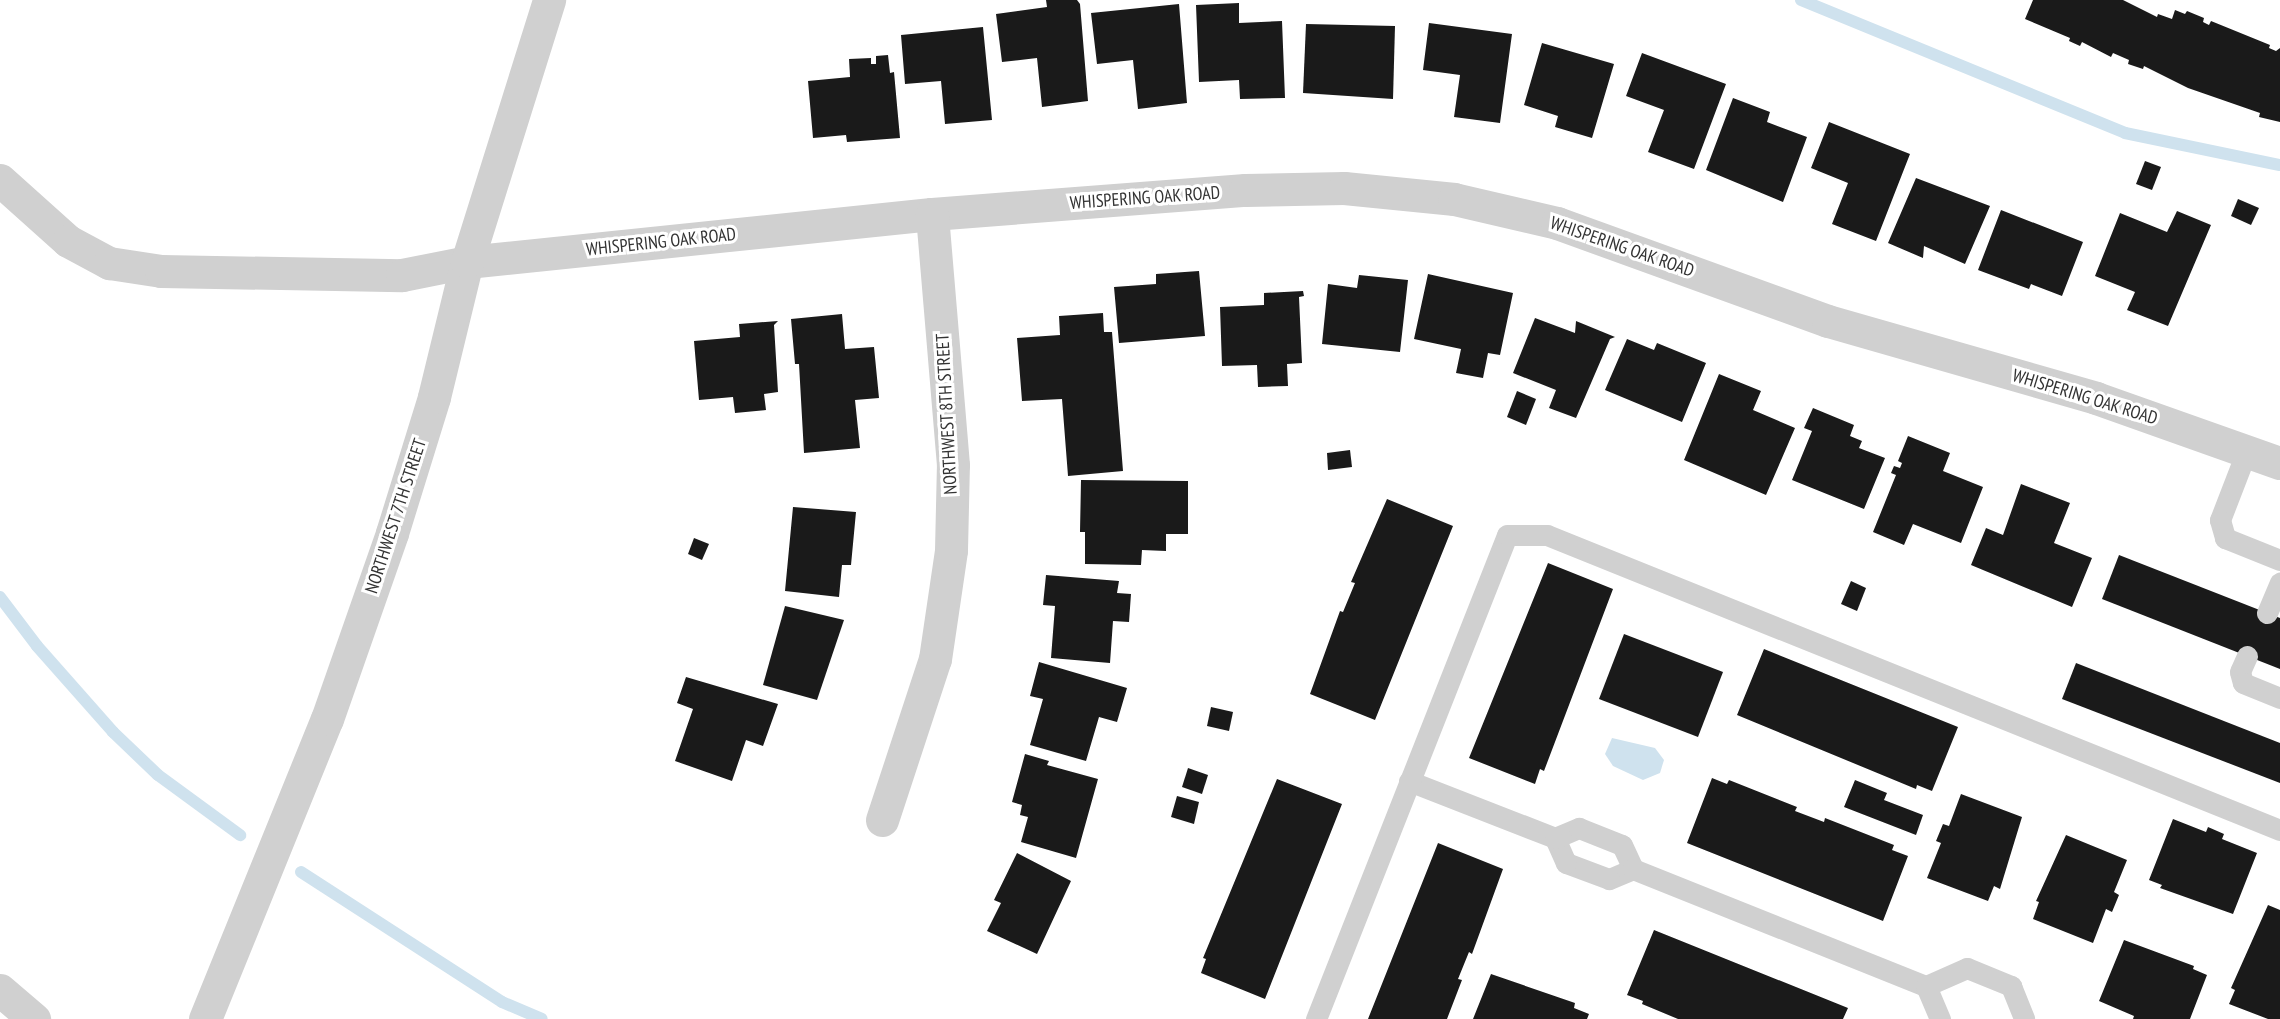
<!DOCTYPE html>
<html>
<head>
<meta charset="utf-8">
<style>
	body { margin:0 }
	#map { position:relative; width:2280px; height:1019px; overflow:hidden; background:#fff; font-family:"PT Sans Narrow",sans-serif }
	div>[style] { position:absolute }
	.water>* { inset:0; background:#cfe2ee }
	.stream>* { height:12px; margin:-6px; padding:0 6px; transform-origin:6px; border-radius:6px; background:#cfe2ee }
	.building>* { inset:0; background:#1a1a1a }
	.lane>* { height:21px; margin:-10.5px; padding:0 10.5px; transform-origin:10.5px; border-radius:10.5px; background:#d0d0d0 }
	.street>* { height:33px; margin:-16.5px; padding:0 16.5px; transform-origin:16.5px; border-radius:16.5px; background:#d0d0d0 }
	span { translate:-50% -50%; white-space:nowrap; text-align:center; line-height:1.15; -webkit-text-stroke:6px #fff; paint-order:stroke }
	.street-label { font-size:18px; color:#333 }
</style>
</head>
<body>
<div id="map">
	<div class="water">
		<div style="clip-path:polygon(1612px 738px,1655px 748px,1664px 760px,1660px 773px,1643px 780px,1613px 766px,1605px 754px)"></div>
	</div>
	<div class="stream">
		<div style="left:1801px;top:0;width:350px;rotate:22.3deg"></div>
		<div style="left:2125px;top:133px;width:158px;rotate:11.7deg"></div>
		<div style="left:0;top:597px;width:61px;rotate:52.9deg"></div>
		<div style="left:37px;top:646px;width:115px;rotate:48.5deg"></div>
		<div style="left:113px;top:732px;width:62px;rotate:43.7deg"></div>
		<div style="left:158px;top:775px;width:102px;rotate:36.2deg"></div>
		<div style="left:301px;top:872px;width:239px;rotate:32.9deg"></div>
		<div style="left:502px;top:1002px;width:43px;rotate:23deg"></div>
	</div>
	<div class="building">
		<div style="clip-path:polygon(1046px 0,1077px 0,1080px 4px,1088px 101px,1042px 107px,1037px 58px,1002px 62px,996px 14px,1047px 7px)"></div>
		<div style="clip-path:polygon(2033px 0,2123px 0,2157px 17px,2158px 14px,2172px 19px,2175px 10px,2185px 14px,2187px 11px,2204px 18px,2203px 22px,2209px 25px,2211px 21px,2270px 45px,2269px 48px,2276px 51px,2280px 48px,2280px 122px,2259px 117px,2260px 113px,2188px 88px,2144px 66px,2143px 69px,2128px 64px,2129px 60px,2113px 53px,2111px 57px,2082px 42px,2080px 46px,2069px 41px,2070px 38px,2025px 19px)"></div>
		<div style="clip-path:polygon(1239px 3px,1239px 23px,1282px 21px,1285px 98px,1240px 99px,1239px 80px,1199px 82px,1196px 5px)"></div>
		<div style="clip-path:polygon(1179px 4px,1187px 103px,1138px 109px,1133px 60px,1097px 64px,1091px 13px)"></div>
		<div style="clip-path:polygon(1429px 23px,1512px 34px,1500px 123px,1454px 117px,1460px 75px,1423px 70px)"></div>
		<div style="clip-path:polygon(1306px 24px,1395px 26px,1393px 99px,1303px 93px)"></div>
		<div style="clip-path:polygon(983px 27px,992px 120px,945px 124px,941px 81px,905px 84px,901px 35px)"></div>
		<div style="clip-path:polygon(1542px 43px,1614px 64px,1592px 138px,1555px 127px,1558px 116px,1524px 105px)"></div>
		<div style="clip-path:polygon(1642px 53px,1726px 84px,1694px 169px,1648px 152px,1664px 110px,1626px 96px)"></div>
		<div style="clip-path:polygon(888px 55px,890px 73px,894px 72px,900px 138px,847px 142px,846px 135px,813px 138px,808px 81px,850px 77px,849px 59px,871px 58px,871px 64px,876px 64px,876px 56px)"></div>
		<div style="clip-path:polygon(1733px 98px,1770px 112px,1767px 122px,1807px 137px,1783px 202px,1706px 170px)"></div>
		<div style="clip-path:polygon(1829px 122px,1910px 154px,1876px 241px,1832px 224px,1848px 183px,1811px 168px)"></div>
		<div style="clip-path:polygon(2145px 161px,2161px 167px,2152px 190px,2136px 184px)"></div>
		<div style="clip-path:polygon(1916px 178px,1990px 206px,1965px 264px,1924px 246px,1923px 258px,1888px 243px)"></div>
		<div style="clip-path:polygon(2238px 199px,2259px 208px,2251px 225px,2231px 216px)"></div>
		<div style="clip-path:polygon(2001px 210px,2083px 242px,2062px 296px,2031px 284px,2029px 289px,1978px 270px)"></div>
		<div style="clip-path:polygon(2177px 211px,2211px 225px,2168px 326px,2127px 310px,2135px 292px,2095px 276px,2120px 213px,2167px 232px)"></div>
		<div style="clip-path:polygon(1199px 271px,1205px 336px,1119px 343px,1114px 287px,1156px 284px,1156px 274px)"></div>
		<div style="clip-path:polygon(1428px 274px,1513px 293px,1500px 355px,1488px 353px,1483px 378px,1456px 373px,1461px 349px,1414px 339px)"></div>
		<div style="clip-path:polygon(1359px 275px,1408px 280px,1400px 352px,1322px 344px,1328px 284px,1357px 288px)"></div>
		<div style="clip-path:polygon(1303px 291px,1304px 296px,1299px 297px,1302px 363px,1287px 364px,1288px 386px,1258px 387px,1257px 365px,1222px 366px,1220px 307px,1264px 305px,1264px 293px)"></div>
		<div style="clip-path:polygon(1103px 313px,1104px 332px,1112px 332px,1123px 471px,1068px 476px,1062px 399px,1022px 401px,1017px 338px,1060px 335px,1059px 316px)"></div>
		<div style="clip-path:polygon(842px 314px,845px 349px,874px 347px,879px 398px,855px 400px,860px 448px,804px 453px,799px 364px,795px 364px,791px 319px)"></div>
		<div style="clip-path:polygon(1535px 318px,1575px 333px,1576px 321px,1615px 337px,1610px 339px,1576px 418px,1549px 408px,1556px 390px,1513px 373px)"></div>
		<div style="clip-path:polygon(778px 321px,774px 325px,778px 392px,764px 394px,766px 410px,735px 413px,733px 397px,699px 400px,694px 341px,740px 337px,739px 324px)"></div>
		<div style="clip-path:polygon(1627px 339px,1654px 350px,1657px 343px,1706px 363px,1682px 422px,1605px 390px)"></div>
		<div style="clip-path:polygon(1719px 374px,1761px 391px,1753px 410px,1795px 428px,1766px 495px,1684px 460px)"></div>
		<div style="clip-path:polygon(1517px 391px,1536px 399px,1526px 425px,1507px 417px)"></div>
		<div style="clip-path:polygon(1813px 408px,1854px 425px,1850px 436px,1862px 441px,1859px 448px,1885px 458px,1864px 509px,1792px 480px,1812px 431px,1804px 428px)"></div>
		<div style="clip-path:polygon(1908px 436px,1950px 453px,1943px 471px,1983px 487px,1961px 543px,1913px 524px,1904px 545px,1873px 532px,1896px 475px,1891px 473px,1894px 466px,1900px 468px,1902px 463px,1898px 461px)"></div>
		<div style="clip-path:polygon(1350px 450px,1352px 467px,1328px 470px,1327px 453px)"></div>
		<div style="clip-path:polygon(1081px 480px,1188px 481px,1188px 534px,1166px 534px,1166px 551px,1142px 550px,1141px 565px,1085px 564px,1085px 532px,1080px 532px)"></div>
		<div style="clip-path:polygon(2021px 484px,2070px 503px,2054px 543px,2092px 558px,2072px 607px,1971px 565px,1986px 528px,2003px 535px)"></div>
		<div style="clip-path:polygon(1387px 499px,1453px 526px,1375px 720px,1310px 694px,1340px 611px,1343px 612px,1355px 583px,1351px 582px)"></div>
		<div style="clip-path:polygon(793px 507px,856px 512px,851px 565px,842px 565px,839px 597px,785px 591px)"></div>
		<div style="clip-path:polygon(694px 538px,709px 544px,702px 560px,688px 554px)"></div>
		<div style="clip-path:polygon(2119px 555px,2280px 618px,2280px 669px,2102px 599px)"></div>
		<div style="clip-path:polygon(1548px 563px,1613px 589px,1544px 771px,1540px 769px,1535px 784px,1469px 758px)"></div>
		<div style="clip-path:polygon(1046px 575px,1119px 581px,1117px 593px,1131px 594px,1129px 622px,1113px 621px,1110px 663px,1051px 658px,1055px 606px,1043px 605px)"></div>
		<div style="clip-path:polygon(1851px 581px,1866px 588px,1857px 611px,1841px 604px)"></div>
		<div style="clip-path:polygon(785px 606px,844px 620px,817px 700px,763px 685px)"></div>
		<div style="clip-path:polygon(1624px 634px,1723px 672px,1698px 737px,1599px 699px)"></div>
		<div style="clip-path:polygon(1764px 649px,1958px 727px,1932px 791px,1917px 785px,1916px 789px,1737px 715px)"></div>
		<div style="clip-path:polygon(1039px 662px,1127px 688px,1117px 722px,1099px 717px,1086px 761px,1030px 745px,1043px 699px,1030px 696px)"></div>
		<div style="clip-path:polygon(2076px 663px,2280px 743px,2280px 783px,2062px 699px)"></div>
		<div style="clip-path:polygon(686px 677px,778px 704px,763px 746px,746px 740px,732px 781px,675px 761px,693px 709px,677px 703px)"></div>
		<div style="clip-path:polygon(1211px 707px,1233px 712px,1229px 731px,1207px 726px)"></div>
		<div style="clip-path:polygon(1025px 754px,1049px 761px,1047px 765px,1098px 779px,1076px 858px,1021px 842px,1028px 817px,1020px 815px,1022px 805px,1012px 802px)"></div>
		<div style="clip-path:polygon(1188px 768px,1208px 775px,1202px 794px,1182px 787px)"></div>
		<div style="clip-path:polygon(1712px 778px,1727px 784px,1729px 780px,1797px 807px,1795px 811px,1824px 822px,1825px 818px,1894px 845px,1892px 850px,1908px 856px,1883px 921px,1687px 843px)"></div>
		<div style="clip-path:polygon(1277px 779px,1342px 804px,1265px 999px,1201px 973px,1206px 959px,1203px 958px)"></div>
		<div style="clip-path:polygon(1855px 780px,1887px 793px,1884px 800px,1923px 815px,1916px 835px,1844px 807px)"></div>
		<div style="clip-path:polygon(1961px 794px,2022px 817px,2000px 889px,1994px 886px,1988px 901px,1927px 878px,1941px 843px,1936px 841px,1943px 824px,1949px 826px)"></div>
		<div style="clip-path:polygon(1177px 796px,1199px 802px,1194px 824px,1171px 817px)"></div>
		<div style="clip-path:polygon(2173px 819px,2206px 832px,2208px 827px,2224px 834px,2222px 839px,2257px 853px,2233px 914px,2160px 888px,2162px 885px,2149px 880px)"></div>
		<div style="clip-path:polygon(2066px 835px,2127px 860px,2114px 892px,2119px 895px,2112px 912px,2106px 909px,2093px 943px,2033px 919px,2039px 902px,2036px 901px)"></div>
		<div style="clip-path:polygon(1438px 843px,1503px 869px,1472px 954px,1469px 952px,1458px 979px,1462px 980px,1447px 1019px,1368px 1019px)"></div>
		<div style="clip-path:polygon(1017px 853px,1071px 881px,1037px 954px,987px 931px,1001px 903px,994px 900px)"></div>
		<div style="clip-path:polygon(2268px 905px,2280px 910px,2280px 1019px,2268px 1019px,2229px 1004px,2235px 990px,2231px 988px)"></div>
		<div style="clip-path:polygon(1654px 930px,1848px 1008px,1843px 1019px,1678px 1019px,1642px 1004px,1643px 1001px,1627px 995px)"></div>
		<div style="clip-path:polygon(2124px 940px,2194px 966px,2193px 969px,2207px 975px,2190px 1019px,2133px 1019px,2134px 1016px,2099px 1001px)"></div>
		<div style="clip-path:polygon(1491px 974px,1575px 1003px,1574px 1008px,1589px 1014px,1587px 1019px,1473px 1019px)"></div>
	</div>
	<div class="lane">
		<div style="left:2247px;top:450px;width:75px;rotate:111.1deg"></div>
		<div style="left:2220px;top:520px;width:19px;rotate:74deg"></div>
		<div style="left:2225px;top:538px;width:59px;rotate:21.8deg"></div>
		<div style="left:2267px;top:613px;width:33px;rotate:-67deg"></div>
		<div style="left:2247px;top:656px;width:17px;rotate:114deg"></div>
		<div style="left:2240px;top:672px;width:11px;rotate:75deg"></div>
		<div style="left:2243px;top:683px;width:40px;rotate:22deg"></div>
		<div style="left:1409px;top:781px;width:157px;rotate:21.3deg"></div>
		<div style="left:1633px;top:869px;width:26px;rotate:157deg"></div>
		<div style="left:1609px;top:879px;width:46px;rotate:-159.6deg"></div>
		<div style="left:1566px;top:863px;width:27px;rotate:-114deg"></div>
		<div style="left:1555px;top:838px;width:26px;rotate:-23deg"></div>
		<div style="left:1579px;top:828px;width:46px;rotate:21.6deg"></div>
		<div style="left:1622px;top:845px;width:26px;rotate:65deg"></div>
		<div style="left:1633px;top:869px;width:315px;rotate:21.8deg"></div>
		<div style="left:1316px;top:1019px;width:520px;rotate:-68.46deg"></div>
		<div style="left:1507px;top:535px;width:40px"></div>
		<div style="left:1547px;top:535px;width:790px;rotate:21.92deg"></div>
		<div style="left:1940px;top:1019px;width:36px;rotate:-113deg"></div>
		<div style="left:1926px;top:986px;width:45px;rotate:-23.7deg"></div>
		<div style="left:1967px;top:968px;width:48px;rotate:22.2deg"></div>
		<div style="left:2011px;top:986px;width:35px;rotate:68deg"></div>
	</div>
	<div class="street">
		<div style="left:0;top:180px;width:91px;rotate:41.9deg"></div>
		<div style="left:68px;top:241px;width:47px;rotate:28.2deg"></div>
		<div style="left:109px;top:263px;width:53px;rotate:8.7deg"></div>
		<div style="left:161px;top:271px;width:241px;rotate:1deg"></div>
		<div style="left:402px;top:275px;width:66px;rotate:-11.3deg"></div>
		<div style="left:467px;top:262px;width:467px;rotate:-5.9deg"></div>
		<div style="left:932px;top:214px;width:314px;rotate:-4.4deg"></div>
		<div style="left:1245px;top:190px;width:99px;rotate:-1.2deg"></div>
		<div style="left:1344px;top:188px;width:111px;rotate:5.7deg"></div>
		<div style="left:1454px;top:199px;width:106px;rotate:13.1deg"></div>
		<div style="left:1557px;top:223px;width:288px;rotate:19.9deg"></div>
		<div style="left:1828px;top:321px;width:279px;rotate:16deg"></div>
		<div style="left:2096px;top:398px;width:195px;rotate:19.5deg"></div>
		<div style="left:882px;top:820px;width:169px;rotate:-71.8deg"></div>
		<div style="left:935px;top:659px;width:110px;rotate:-81.6deg"></div>
		<div style="left:951px;top:550px;width:85px;rotate:-88.7deg"></div>
		<div style="left:953px;top:465px;width:252px;rotate:-94.8deg"></div>
		<div style="left:0;top:990px;width:45px;rotate:40.5deg"></div>
		<div style="left:205px;top:1019px;width:324px;rotate:-67.9deg"></div>
		<div style="left:327px;top:719px;width:197px;rotate:-70.7deg"></div>
		<div style="left:392px;top:533px;width:142px;rotate:-72.8deg"></div>
		<div style="left:434px;top:397px;width:139px;rotate:-76.3deg"></div>
		<div style="left:467px;top:262px;width:275px;rotate:-72.6deg"></div>
	</div>
	<div class="street-label">
		<span style="left:1145px;top:198px;rotate:-4deg">WHISPERING OAK ROAD</span>
		<span style="left:661px;top:242px;rotate:-6deg">WHISPERING OAK ROAD</span>
		<span style="left:1622px;top:247px;rotate:19deg">WHISPERING OAK ROAD</span>
		<span style="left:2085px;top:397px;rotate:17deg">WHISPERING OAK ROAD</span>
		<span style="left:947px;top:414px;rotate:-93deg">NORTHWEST 8TH STREET</span>
		<span style="left:396px;top:516px;rotate:-72deg">NORTHWEST 7TH STREET</span>
	</div>
</div>
</body>
</html>
